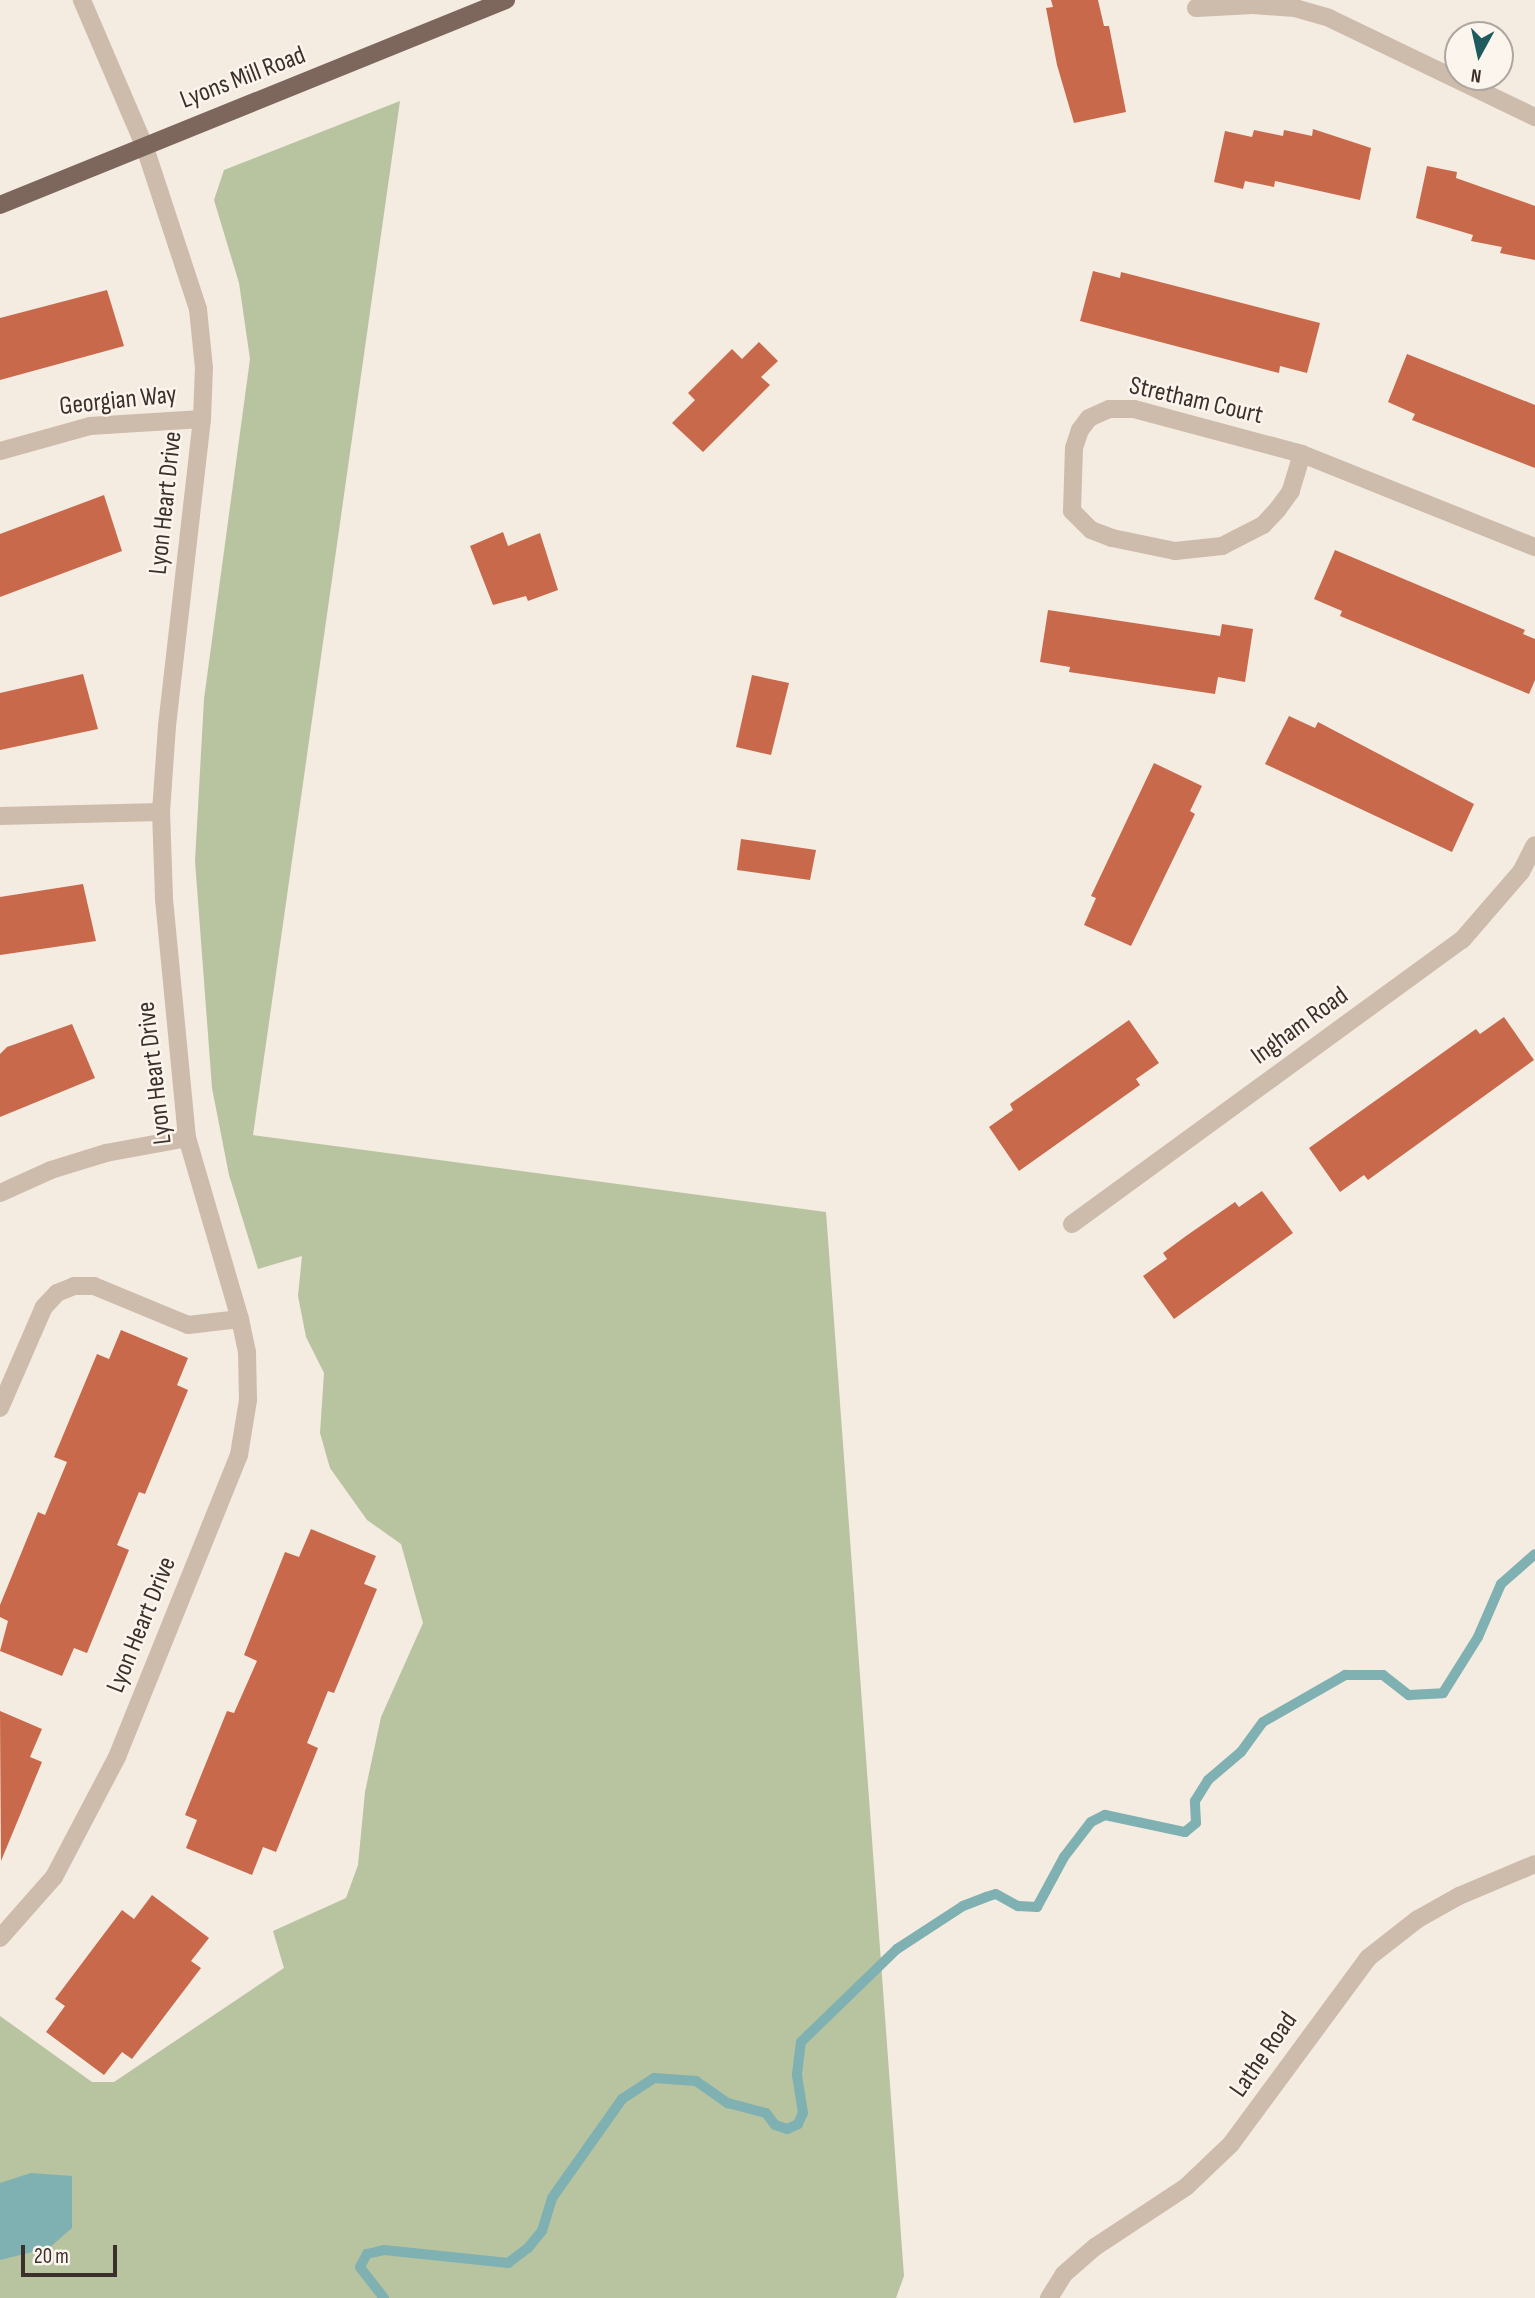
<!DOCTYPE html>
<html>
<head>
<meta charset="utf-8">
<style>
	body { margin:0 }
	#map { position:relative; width:1535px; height:2298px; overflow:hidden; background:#f4ebe1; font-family:"Sofia Sans Condensed",sans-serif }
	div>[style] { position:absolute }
	.green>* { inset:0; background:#b8c4a0 }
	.water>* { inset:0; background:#7fb0b2 }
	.stream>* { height:10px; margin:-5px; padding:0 5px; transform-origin:5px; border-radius:5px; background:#7fb0b2 }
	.building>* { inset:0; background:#c8694b }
	.minor>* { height:18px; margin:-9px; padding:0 9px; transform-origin:9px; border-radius:9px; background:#cdbbac }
	.major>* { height:18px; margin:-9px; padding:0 9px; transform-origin:9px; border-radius:9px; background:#7d675c }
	span { translate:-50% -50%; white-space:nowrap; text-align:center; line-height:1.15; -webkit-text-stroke:5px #fbf5ee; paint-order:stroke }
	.street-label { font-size:26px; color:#3b302b }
	.north { position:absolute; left:1444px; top:21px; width:70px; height:70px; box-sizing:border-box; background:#fbf5ee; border:2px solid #aea6a0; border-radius:50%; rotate:188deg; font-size:19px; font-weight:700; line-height:28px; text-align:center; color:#3b302b }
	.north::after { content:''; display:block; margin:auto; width:24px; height:32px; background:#1f5a5e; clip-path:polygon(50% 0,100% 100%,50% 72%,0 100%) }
	.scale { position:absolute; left:21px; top:2245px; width:96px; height:32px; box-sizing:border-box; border:4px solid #3b302b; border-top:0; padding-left:9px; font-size:21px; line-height:24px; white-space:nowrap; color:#3b302b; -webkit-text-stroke:5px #fbf5ee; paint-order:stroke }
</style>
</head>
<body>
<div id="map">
	<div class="green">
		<div style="clip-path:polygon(400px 101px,253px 1135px,826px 1212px,904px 2276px,896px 2298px,0 2298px,0 2016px,92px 2082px,114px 2082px,284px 1968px,273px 1931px,346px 1898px,358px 1865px,365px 1792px,381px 1717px,423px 1623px,401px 1544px,367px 1520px,330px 1468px,320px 1433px,324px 1373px,306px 1337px,298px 1296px,302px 1256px,258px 1269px,229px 1175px,212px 1088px,195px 861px,204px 699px,250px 359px,239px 283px,214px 200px,224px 170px)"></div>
	</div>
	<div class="water">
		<div style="clip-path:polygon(31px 2173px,72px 2176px,72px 2228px,49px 2248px,0 2260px,0 2183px)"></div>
	</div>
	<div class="stream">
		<div style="left:384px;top:2298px;width:39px;rotate:-128deg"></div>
		<div style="left:360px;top:2267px;width:15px;rotate:-62deg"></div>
		<div style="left:367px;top:2254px;width:17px;rotate:-13deg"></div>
		<div style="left:384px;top:2250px;width:125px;rotate:6deg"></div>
		<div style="left:508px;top:2263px;width:25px;rotate:-37deg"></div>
		<div style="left:528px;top:2248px;width:22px;rotate:-51deg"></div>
		<div style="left:542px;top:2231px;width:34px;rotate:-73deg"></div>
		<div style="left:552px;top:2198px;width:121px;rotate:-54.7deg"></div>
		<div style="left:622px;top:2099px;width:38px;rotate:-33deg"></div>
		<div style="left:654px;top:2078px;width:42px;rotate:4.1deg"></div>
		<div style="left:696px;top:2081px;width:39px;rotate:35deg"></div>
		<div style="left:728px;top:2103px;width:39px;rotate:15deg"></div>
		<div style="left:766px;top:2113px;width:15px;rotate:53deg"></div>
		<div style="left:775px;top:2125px;width:13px;rotate:18deg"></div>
		<div style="left:787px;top:2129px;width:12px;rotate:-24deg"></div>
		<div style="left:798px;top:2124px;width:12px;rotate:-66deg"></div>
		<div style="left:803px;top:2113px;width:39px;rotate:-99deg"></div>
		<div style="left:797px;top:2074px;width:32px;rotate:-83deg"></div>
		<div style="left:801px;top:2042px;width:134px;rotate:-44.1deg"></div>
		<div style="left:897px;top:1949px;width:79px;rotate:-33.1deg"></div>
		<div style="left:963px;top:1906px;width:25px;rotate:-21deg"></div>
		<div style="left:986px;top:1897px;width:10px;rotate:-17deg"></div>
		<div style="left:996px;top:1894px;width:25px;rotate:29deg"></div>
		<div style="left:1018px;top:1906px;width:19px;rotate:3deg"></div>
		<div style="left:1037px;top:1907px;width:57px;rotate:-61.6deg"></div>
		<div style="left:1064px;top:1857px;width:44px;rotate:-52.4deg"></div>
		<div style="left:1091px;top:1822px;width:16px;rotate:-27deg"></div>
		<div style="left:1105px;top:1815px;width:82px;rotate:12deg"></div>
		<div style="left:1185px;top:1832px;width:14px;rotate:-39deg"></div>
		<div style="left:1196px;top:1823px;width:22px;rotate:-93deg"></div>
		<div style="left:1195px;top:1801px;width:25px;rotate:-58deg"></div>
		<div style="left:1208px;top:1780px;width:43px;rotate:-40.3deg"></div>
		<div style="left:1241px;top:1752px;width:37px;rotate:-54deg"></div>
		<div style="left:1263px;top:1722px;width:95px;rotate:-29.8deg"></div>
		<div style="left:1345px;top:1675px;width:38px"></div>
		<div style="left:1383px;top:1675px;width:33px;rotate:38deg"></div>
		<div style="left:1409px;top:1695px;width:34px;rotate:-3deg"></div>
		<div style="left:1443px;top:1693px;width:66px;rotate:-58deg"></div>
		<div style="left:1478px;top:1637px;width:58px;rotate:-66.5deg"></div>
		<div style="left:1501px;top:1584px;width:45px;rotate:-41.4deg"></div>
	</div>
	<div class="building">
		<div style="clip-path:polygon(1051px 0,1098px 0,1104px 26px,1109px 26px,1126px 112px,1074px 123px,1057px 65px,1046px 8px,1053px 7px)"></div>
		<div style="clip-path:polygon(1313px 129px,1371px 148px,1360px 200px,1275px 181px,1274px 187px,1245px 181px,1243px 189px,1214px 182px,1225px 131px,1252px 137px,1254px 130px,1283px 136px,1284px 130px,1312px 136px)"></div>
		<div style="clip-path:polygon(1427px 166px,1457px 172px,1456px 178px,1535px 206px,1535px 260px,1500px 253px,1502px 247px,1471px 241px,1473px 235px,1416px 218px)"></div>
		<div style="clip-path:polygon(1093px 271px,1120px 278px,1121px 272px,1320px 323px,1307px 373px,1280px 366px,1279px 373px,1080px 321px)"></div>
		<div style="clip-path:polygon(107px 290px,124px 346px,0 380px,0 318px)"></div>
		<div style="clip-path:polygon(759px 342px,778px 361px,761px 377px,770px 385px,703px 452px,672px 423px,695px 400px,688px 393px,732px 349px,742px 359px)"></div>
		<div style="clip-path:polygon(1407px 354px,1535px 405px,1535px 468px,1412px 420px,1415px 414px,1388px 402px)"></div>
		<div style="clip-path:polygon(104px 495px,122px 551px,0 597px,0 534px)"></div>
		<div style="clip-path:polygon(503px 532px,508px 546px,540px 533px,558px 590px,528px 601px,526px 596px,493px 605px,470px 546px)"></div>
		<div style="clip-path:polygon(1335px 550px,1525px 630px,1523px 634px,1535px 639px,1535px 680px,1529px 694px,1340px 616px,1342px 611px,1314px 599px)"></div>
		<div style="clip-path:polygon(1048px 610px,1220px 636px,1222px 624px,1253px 629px,1245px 682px,1218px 677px,1215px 694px,1069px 672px,1070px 667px,1040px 662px)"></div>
		<div style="clip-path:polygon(83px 674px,98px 729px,0 750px,0 693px)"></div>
		<div style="clip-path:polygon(752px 675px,789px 683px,771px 755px,736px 747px)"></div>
		<div style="clip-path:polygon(1289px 716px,1315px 728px,1318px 722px,1474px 804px,1452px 852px,1265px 764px)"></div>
		<div style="clip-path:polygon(1154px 763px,1202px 786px,1190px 811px,1195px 814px,1131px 946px,1084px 925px,1096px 898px,1091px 896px)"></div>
		<div style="clip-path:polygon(741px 839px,816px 850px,810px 880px,737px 870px)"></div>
		<div style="clip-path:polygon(83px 884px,96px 941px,0 955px,0 897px)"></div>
		<div style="clip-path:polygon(1504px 1017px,1534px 1060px,1368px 1180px,1364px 1175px,1340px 1192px,1309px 1148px,1476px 1029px,1480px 1034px)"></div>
		<div style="clip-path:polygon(1129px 1020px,1159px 1063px,1136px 1079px,1140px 1085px,1019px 1171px,989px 1127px,1013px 1110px,1010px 1104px)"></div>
		<div style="clip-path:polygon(72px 1024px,95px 1078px,0 1117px,0 1054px,7px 1047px)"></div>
		<div style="clip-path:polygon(1262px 1191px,1293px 1233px,1174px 1319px,1143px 1276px,1167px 1259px,1163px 1253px,1186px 1236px,1235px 1202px,1239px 1207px)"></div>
		<div style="clip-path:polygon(121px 1330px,188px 1358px,177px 1385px,188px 1390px,145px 1494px,139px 1492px,117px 1545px,129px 1550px,87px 1653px,74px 1648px,62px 1676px,0 1651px,8px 1621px,0 1617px,0 1605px,38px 1512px,45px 1515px,67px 1462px,54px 1457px,97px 1354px,109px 1359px)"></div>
		<div style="clip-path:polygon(311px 1529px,376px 1556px,364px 1584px,377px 1589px,334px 1693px,328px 1691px,307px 1743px,318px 1748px,276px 1852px,263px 1847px,252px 1875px,186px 1848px,197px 1820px,185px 1815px,227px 1711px,234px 1713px,257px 1661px,244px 1655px,285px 1552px,299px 1557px)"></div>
		<div style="clip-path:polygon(0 1711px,42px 1729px,30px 1757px,42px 1762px,1px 1861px)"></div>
		<div style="clip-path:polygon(152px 1895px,209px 1938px,191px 1961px,201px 1968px,132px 2059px,122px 2052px,104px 2075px,46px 2032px,65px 2006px,55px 1999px,122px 1910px,134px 1919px)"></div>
	</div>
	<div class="minor">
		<div style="left:1196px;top:8px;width:57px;rotate:-3deg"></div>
		<div style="left:1253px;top:5px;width:42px;rotate:4.1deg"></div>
		<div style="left:1295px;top:8px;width:35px;rotate:16deg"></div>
		<div style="left:1329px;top:18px;width:229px;rotate:25.7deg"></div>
		<div style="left:0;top:451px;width:93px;rotate:-15.5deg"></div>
		<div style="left:90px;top:426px;width:112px;rotate:-3.6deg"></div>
		<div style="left:1302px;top:454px;width:39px;rotate:107deg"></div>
		<div style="left:1291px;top:491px;width:22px;rotate:126deg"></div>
		<div style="left:1278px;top:509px;width:22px;rotate:133deg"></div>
		<div style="left:1263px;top:525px;width:46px;rotate:152.9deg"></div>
		<div style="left:1222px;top:546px;width:47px;rotate:173.9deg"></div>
		<div style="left:1175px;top:551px;width:64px;rotate:-168.3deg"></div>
		<div style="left:1112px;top:538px;width:22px;rotate:-159deg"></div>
		<div style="left:1091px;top:530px;width:27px;rotate:-135deg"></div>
		<div style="left:1072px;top:511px;width:63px;rotate:-88.2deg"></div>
		<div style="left:1074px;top:448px;width:19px;rotate:-72deg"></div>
		<div style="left:1080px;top:430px;width:15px;rotate:-53deg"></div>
		<div style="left:1089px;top:418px;width:22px;rotate:-24deg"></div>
		<div style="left:1109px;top:409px;width:25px"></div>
		<div style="left:1134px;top:409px;width:174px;rotate:15deg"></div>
		<div style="left:1302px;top:454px;width:251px;rotate:21.8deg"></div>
		<div style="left:0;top:816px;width:161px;rotate:-1.4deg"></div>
		<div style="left:0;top:1193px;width:56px;rotate:-24.3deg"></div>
		<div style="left:51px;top:1170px;width:58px;rotate:-17.2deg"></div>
		<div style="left:106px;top:1153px;width:82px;rotate:-10.5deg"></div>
		<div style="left:1072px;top:1224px;width:482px;rotate:-36.1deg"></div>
		<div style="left:1462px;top:940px;width:90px;rotate:-49.1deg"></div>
		<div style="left:1521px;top:872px;width:30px;rotate:-63deg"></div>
		<div style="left:0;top:1408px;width:110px;rotate:-66.5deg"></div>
		<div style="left:44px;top:1307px;width:19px;rotate:-47deg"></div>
		<div style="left:57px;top:1293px;width:18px;rotate:-22deg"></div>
		<div style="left:74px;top:1286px;width:20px"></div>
		<div style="left:94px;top:1286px;width:102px;rotate:22.5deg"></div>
		<div style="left:188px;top:1325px;width:52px;rotate:-6.6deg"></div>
		<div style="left:0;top:1938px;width:81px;rotate:-48.5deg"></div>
		<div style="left:54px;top:1877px;width:136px;rotate:-62.3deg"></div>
		<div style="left:117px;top:1757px;width:326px;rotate:-68deg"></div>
		<div style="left:239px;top:1455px;width:56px;rotate:-80.7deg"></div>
		<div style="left:248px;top:1400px;width:48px;rotate:-91.2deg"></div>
		<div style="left:247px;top:1352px;width:34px;rotate:-102deg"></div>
		<div style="left:240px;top:1319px;width:189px;rotate:-106.3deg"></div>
		<div style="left:187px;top:1138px;width:242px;rotate:-95.5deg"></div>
		<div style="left:164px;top:897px;width:85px;rotate:-92deg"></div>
		<div style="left:161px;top:812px;width:86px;rotate:-86deg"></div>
		<div style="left:167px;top:726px;width:309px;rotate:-83.5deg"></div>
		<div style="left:202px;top:419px;width:51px;rotate:-87.8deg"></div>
		<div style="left:204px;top:368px;width:59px;rotate:-95.8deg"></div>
		<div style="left:198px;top:309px;width:173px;rotate:-108.2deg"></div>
		<div style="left:144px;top:145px;width:158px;rotate:-113.2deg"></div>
		<div style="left:1049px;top:2298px;width:28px;rotate:-58deg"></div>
		<div style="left:1064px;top:2274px;width:41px;rotate:-41.1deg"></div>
		<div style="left:1095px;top:2247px;width:109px;rotate:-33.4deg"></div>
		<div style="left:1186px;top:2187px;width:62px;rotate:-43.7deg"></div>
		<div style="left:1231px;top:2144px;width:231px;rotate:-53.6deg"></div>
		<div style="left:1368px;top:1958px;width:63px;rotate:-38deg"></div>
		<div style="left:1418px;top:1919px;width:47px;rotate:-29.3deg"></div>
		<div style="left:1459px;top:1896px;width:82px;rotate:-22.8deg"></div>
	</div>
	<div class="major">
		<div style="left:0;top:205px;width:546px;rotate:-22.05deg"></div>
	</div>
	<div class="street-label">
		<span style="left:243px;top:78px;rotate:-21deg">Lyons Mill Road</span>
		<span style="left:118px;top:401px;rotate:-6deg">Georgian Way</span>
		<span style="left:1196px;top:401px;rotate:13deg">Stretham Court</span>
		<span style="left:166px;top:503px;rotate:-84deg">Lyon Heart Drive</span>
		<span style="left:1300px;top:1026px;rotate:-36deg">Ingham Road</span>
		<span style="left:155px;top:1073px;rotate:-97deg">Lyon Heart Drive</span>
		<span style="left:142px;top:1625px;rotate:-68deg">Lyon Heart Drive</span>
		<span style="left:1264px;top:2055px;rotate:-55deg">Lathe Road</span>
	</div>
	<div class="north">N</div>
	<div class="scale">20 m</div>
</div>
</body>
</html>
